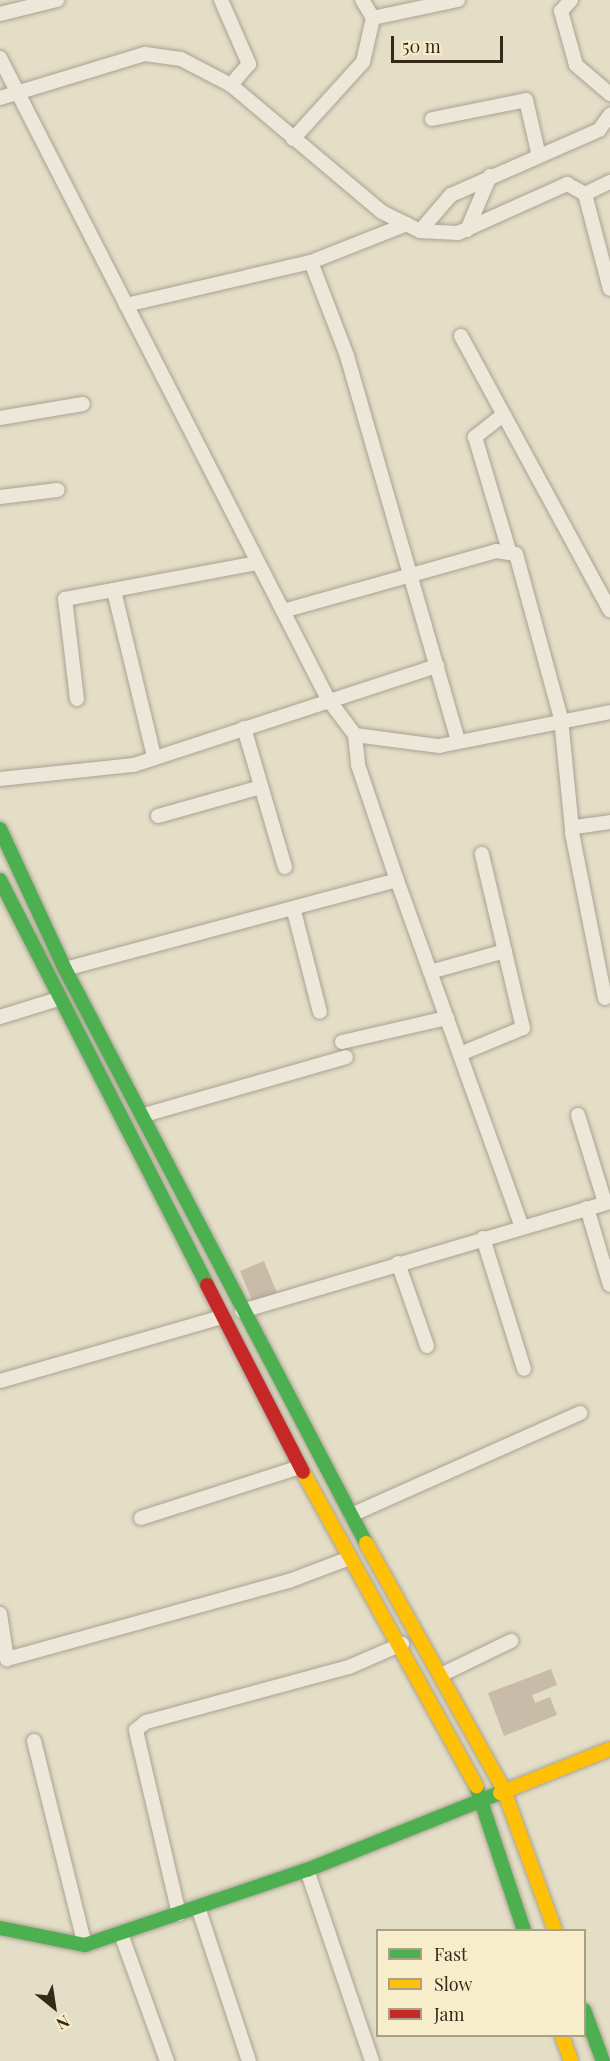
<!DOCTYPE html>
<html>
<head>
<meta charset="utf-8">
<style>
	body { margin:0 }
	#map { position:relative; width:610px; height:2061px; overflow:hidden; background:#e4dec7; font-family:"Playfair Display",serif }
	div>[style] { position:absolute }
	.building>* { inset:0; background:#c8bba7 }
	.roads { filter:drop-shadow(0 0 2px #a8a291) drop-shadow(0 0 2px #a8a291) }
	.street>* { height:14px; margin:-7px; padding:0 7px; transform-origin:7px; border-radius:7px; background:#ece7d9 }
	.fast>* { height:14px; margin:-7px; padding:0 7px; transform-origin:7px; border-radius:7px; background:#4caf50 }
	.slow>* { height:14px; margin:-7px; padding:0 7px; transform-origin:7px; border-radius:7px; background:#ffc107 }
	.jam>* { height:14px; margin:-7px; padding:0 7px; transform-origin:7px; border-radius:7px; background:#c62828 }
	span { translate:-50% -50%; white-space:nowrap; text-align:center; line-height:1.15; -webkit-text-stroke:5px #f8edca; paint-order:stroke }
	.legend { position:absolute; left:376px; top:1929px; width:210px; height:108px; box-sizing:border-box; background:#f8edca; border:2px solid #ab9f84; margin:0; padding:8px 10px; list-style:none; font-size:18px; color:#37291a }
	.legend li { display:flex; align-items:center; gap:12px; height:30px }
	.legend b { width:30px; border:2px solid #ab9f84 }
	.north { position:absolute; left:24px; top:1977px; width:60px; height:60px; -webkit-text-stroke:4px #f8edca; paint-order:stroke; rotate:150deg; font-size:16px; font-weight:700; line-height:24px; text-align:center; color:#37291a }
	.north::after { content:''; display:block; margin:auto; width:21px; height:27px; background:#37291a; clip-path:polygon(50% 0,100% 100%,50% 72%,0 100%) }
	.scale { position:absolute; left:391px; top:36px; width:112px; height:27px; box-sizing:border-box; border:3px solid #37291a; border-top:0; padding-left:8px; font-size:18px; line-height:21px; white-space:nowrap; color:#37291a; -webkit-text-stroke:4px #f8edca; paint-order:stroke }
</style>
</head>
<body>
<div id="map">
	<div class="building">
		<div style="clip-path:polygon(264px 1261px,277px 1293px,253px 1303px,240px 1271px)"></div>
		<div style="clip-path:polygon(551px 1669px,557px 1685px,532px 1695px,535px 1703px,550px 1697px,557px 1715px,504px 1736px,488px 1693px)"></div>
	</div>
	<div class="roads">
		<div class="street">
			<div style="left:221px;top:0;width:70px;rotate:66.4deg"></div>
			<div style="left:249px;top:64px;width:28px;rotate:131deg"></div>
			<div style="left:571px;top:0;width:15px;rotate:132deg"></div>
			<div style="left:561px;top:11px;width:56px;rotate:74.5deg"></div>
			<div style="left:576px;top:65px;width:45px;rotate:40.5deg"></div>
			<div style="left:0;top:14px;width:59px;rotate:-13.8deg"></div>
			<div style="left:373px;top:18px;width:87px;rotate:-12deg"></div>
			<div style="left:0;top:58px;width:720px;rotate:62.9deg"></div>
			<div style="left:328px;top:699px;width:45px;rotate:53.1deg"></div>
			<div style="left:355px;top:735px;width:85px;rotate:7.5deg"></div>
			<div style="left:439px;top:746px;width:174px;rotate:-11.2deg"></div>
			<div style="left:0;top:98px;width:152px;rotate:-16.9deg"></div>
			<div style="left:145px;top:54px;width:36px;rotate:8deg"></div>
			<div style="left:181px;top:59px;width:56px;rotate:27.5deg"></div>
			<div style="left:231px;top:85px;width:197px;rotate:40.1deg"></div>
			<div style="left:382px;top:212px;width:42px;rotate:26.6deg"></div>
			<div style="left:420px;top:231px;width:38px;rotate:3deg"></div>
			<div style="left:458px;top:233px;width:120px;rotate:-24.2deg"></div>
			<div style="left:567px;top:184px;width:21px;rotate:29deg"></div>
			<div style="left:585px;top:194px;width:98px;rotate:75.3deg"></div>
			<div style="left:432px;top:119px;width:96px;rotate:-11.4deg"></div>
			<div style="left:526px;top:100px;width:53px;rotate:77deg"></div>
			<div style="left:293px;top:139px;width:104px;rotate:-47.7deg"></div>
			<div style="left:363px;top:62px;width:45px;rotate:-77.2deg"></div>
			<div style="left:373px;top:18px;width:21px;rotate:-121deg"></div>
			<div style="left:585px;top:194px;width:28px;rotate:-26deg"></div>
			<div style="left:467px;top:230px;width:59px;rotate:-66.9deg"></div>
			<div style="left:420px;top:231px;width:48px;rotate:-49.3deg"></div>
			<div style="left:451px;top:195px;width:162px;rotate:-23.7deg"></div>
			<div style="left:599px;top:130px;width:19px;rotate:-54deg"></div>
			<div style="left:311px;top:262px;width:101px;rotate:69deg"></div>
			<div style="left:347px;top:356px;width:401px;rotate:73.9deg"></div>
			<div style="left:126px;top:305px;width:190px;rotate:-13.1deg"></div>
			<div style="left:311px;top:262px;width:103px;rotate:-21.6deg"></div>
			<div style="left:461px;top:336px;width:312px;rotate:61.5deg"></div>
			<div style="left:503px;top:415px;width:36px;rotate:142deg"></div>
			<div style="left:475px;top:437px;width:118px;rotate:73.3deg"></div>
			<div style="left:0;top:418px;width:84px;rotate:-9.6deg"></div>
			<div style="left:0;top:497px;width:58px;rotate:-6.9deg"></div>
			<div style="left:114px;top:591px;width:170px;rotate:76.4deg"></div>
			<div style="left:283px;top:611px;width:221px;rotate:-15.7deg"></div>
			<div style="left:496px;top:551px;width:20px;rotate:9deg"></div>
			<div style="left:516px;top:554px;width:171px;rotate:74.7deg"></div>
			<div style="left:561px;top:719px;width:111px;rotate:84.3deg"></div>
			<div style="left:77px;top:699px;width:101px;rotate:-96.8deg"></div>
			<div style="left:65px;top:599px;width:196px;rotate:-10.6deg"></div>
			<div style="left:244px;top:728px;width:145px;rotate:73.6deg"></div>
			<div style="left:355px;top:735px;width:30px;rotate:84deg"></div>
			<div style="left:358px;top:765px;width:121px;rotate:71.3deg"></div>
			<div style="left:397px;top:880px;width:369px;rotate:70.2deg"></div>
			<div style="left:0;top:779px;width:135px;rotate:-6deg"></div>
			<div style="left:134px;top:765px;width:319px;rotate:-18.1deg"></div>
			<div style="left:158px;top:816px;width:107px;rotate:-15.7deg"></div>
			<div style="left:294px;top:911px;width:104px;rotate:75.6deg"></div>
			<div style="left:65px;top:969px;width:344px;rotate:-15deg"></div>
			<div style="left:430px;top:972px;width:78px;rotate:-15.6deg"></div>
			<div style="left:605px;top:998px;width:168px;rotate:-101.3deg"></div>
			<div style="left:572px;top:833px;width:7px;rotate:-63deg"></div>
			<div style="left:575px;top:827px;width:35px;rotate:-8deg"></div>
			<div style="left:0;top:1017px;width:61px;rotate:-17.2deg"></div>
			<div style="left:342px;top:1042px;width:108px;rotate:-12.9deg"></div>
			<div style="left:460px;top:1054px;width:68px;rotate:-22.4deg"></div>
			<div style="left:523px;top:1028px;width:179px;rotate:-103.3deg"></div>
			<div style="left:144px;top:1115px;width:210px;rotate:-16deg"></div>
			<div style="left:578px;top:1115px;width:92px;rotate:72.9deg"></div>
			<div style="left:587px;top:1208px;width:80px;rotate:73.4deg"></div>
			<div style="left:483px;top:1238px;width:137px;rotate:72.6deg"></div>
			<div style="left:398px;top:1263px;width:88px;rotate:70.7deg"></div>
			<div style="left:242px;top:1311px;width:384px;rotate:-16.5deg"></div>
			<div style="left:0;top:1381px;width:231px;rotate:-16.1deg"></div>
			<div style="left:351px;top:1515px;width:251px;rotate:-24deg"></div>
			<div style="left:141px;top:1518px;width:167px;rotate:-17.8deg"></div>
			<div style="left:0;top:1614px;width:46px;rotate:81.2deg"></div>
			<div style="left:7px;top:1659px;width:293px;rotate:-15.5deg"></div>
			<div style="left:289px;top:1581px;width:65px;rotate:-20.7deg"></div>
			<div style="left:443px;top:1674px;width:76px;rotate:-25.9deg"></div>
			<div style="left:34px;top:1741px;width:210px;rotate:76deg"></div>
			<div style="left:307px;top:1870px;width:202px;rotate:71.2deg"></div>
			<div style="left:198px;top:1907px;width:162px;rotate:71.7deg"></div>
			<div style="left:179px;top:1914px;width:189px;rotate:-103.2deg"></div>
			<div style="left:136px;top:1730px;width:13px;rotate:-39deg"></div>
			<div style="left:146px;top:1722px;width:210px;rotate:-15.2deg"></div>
			<div style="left:349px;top:1667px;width:58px;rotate:-23.5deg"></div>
			<div style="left:121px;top:1934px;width:135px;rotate:70.1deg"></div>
		</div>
		<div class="fast">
			<div style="left:0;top:829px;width:154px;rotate:65.1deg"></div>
			<div style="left:65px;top:969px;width:648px;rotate:62.33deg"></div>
			<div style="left:0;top:880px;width:455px;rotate:62.9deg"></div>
			<div style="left:476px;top:1786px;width:152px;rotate:71.6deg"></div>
			<div style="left:0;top:1928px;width:87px;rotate:11.3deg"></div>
			<div style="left:85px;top:1945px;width:234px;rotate:-18.7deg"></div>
			<div style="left:307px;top:1870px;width:208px;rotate:-21.8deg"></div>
			<div style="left:584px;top:2010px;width:54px;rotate:69.6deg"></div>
		</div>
		<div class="slow">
			<div style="left:303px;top:1472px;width:359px;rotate:61.1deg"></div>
			<div style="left:366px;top:1543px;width:281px;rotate:60.8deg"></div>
			<div style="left:503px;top:1788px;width:151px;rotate:69.9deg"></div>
			<div style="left:500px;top:1793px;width:118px;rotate:-21.8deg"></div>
			<div style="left:562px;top:2036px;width:27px;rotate:70deg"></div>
		</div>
		<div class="jam">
			<div style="left:207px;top:1285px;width:210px;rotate:62.8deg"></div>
		</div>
	</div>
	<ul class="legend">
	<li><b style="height:8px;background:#4caf50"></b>Fast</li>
	<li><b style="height:8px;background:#ffc107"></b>Slow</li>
	<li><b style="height:8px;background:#c62828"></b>Jam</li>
	</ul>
	<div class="north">N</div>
	<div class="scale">50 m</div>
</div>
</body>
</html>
